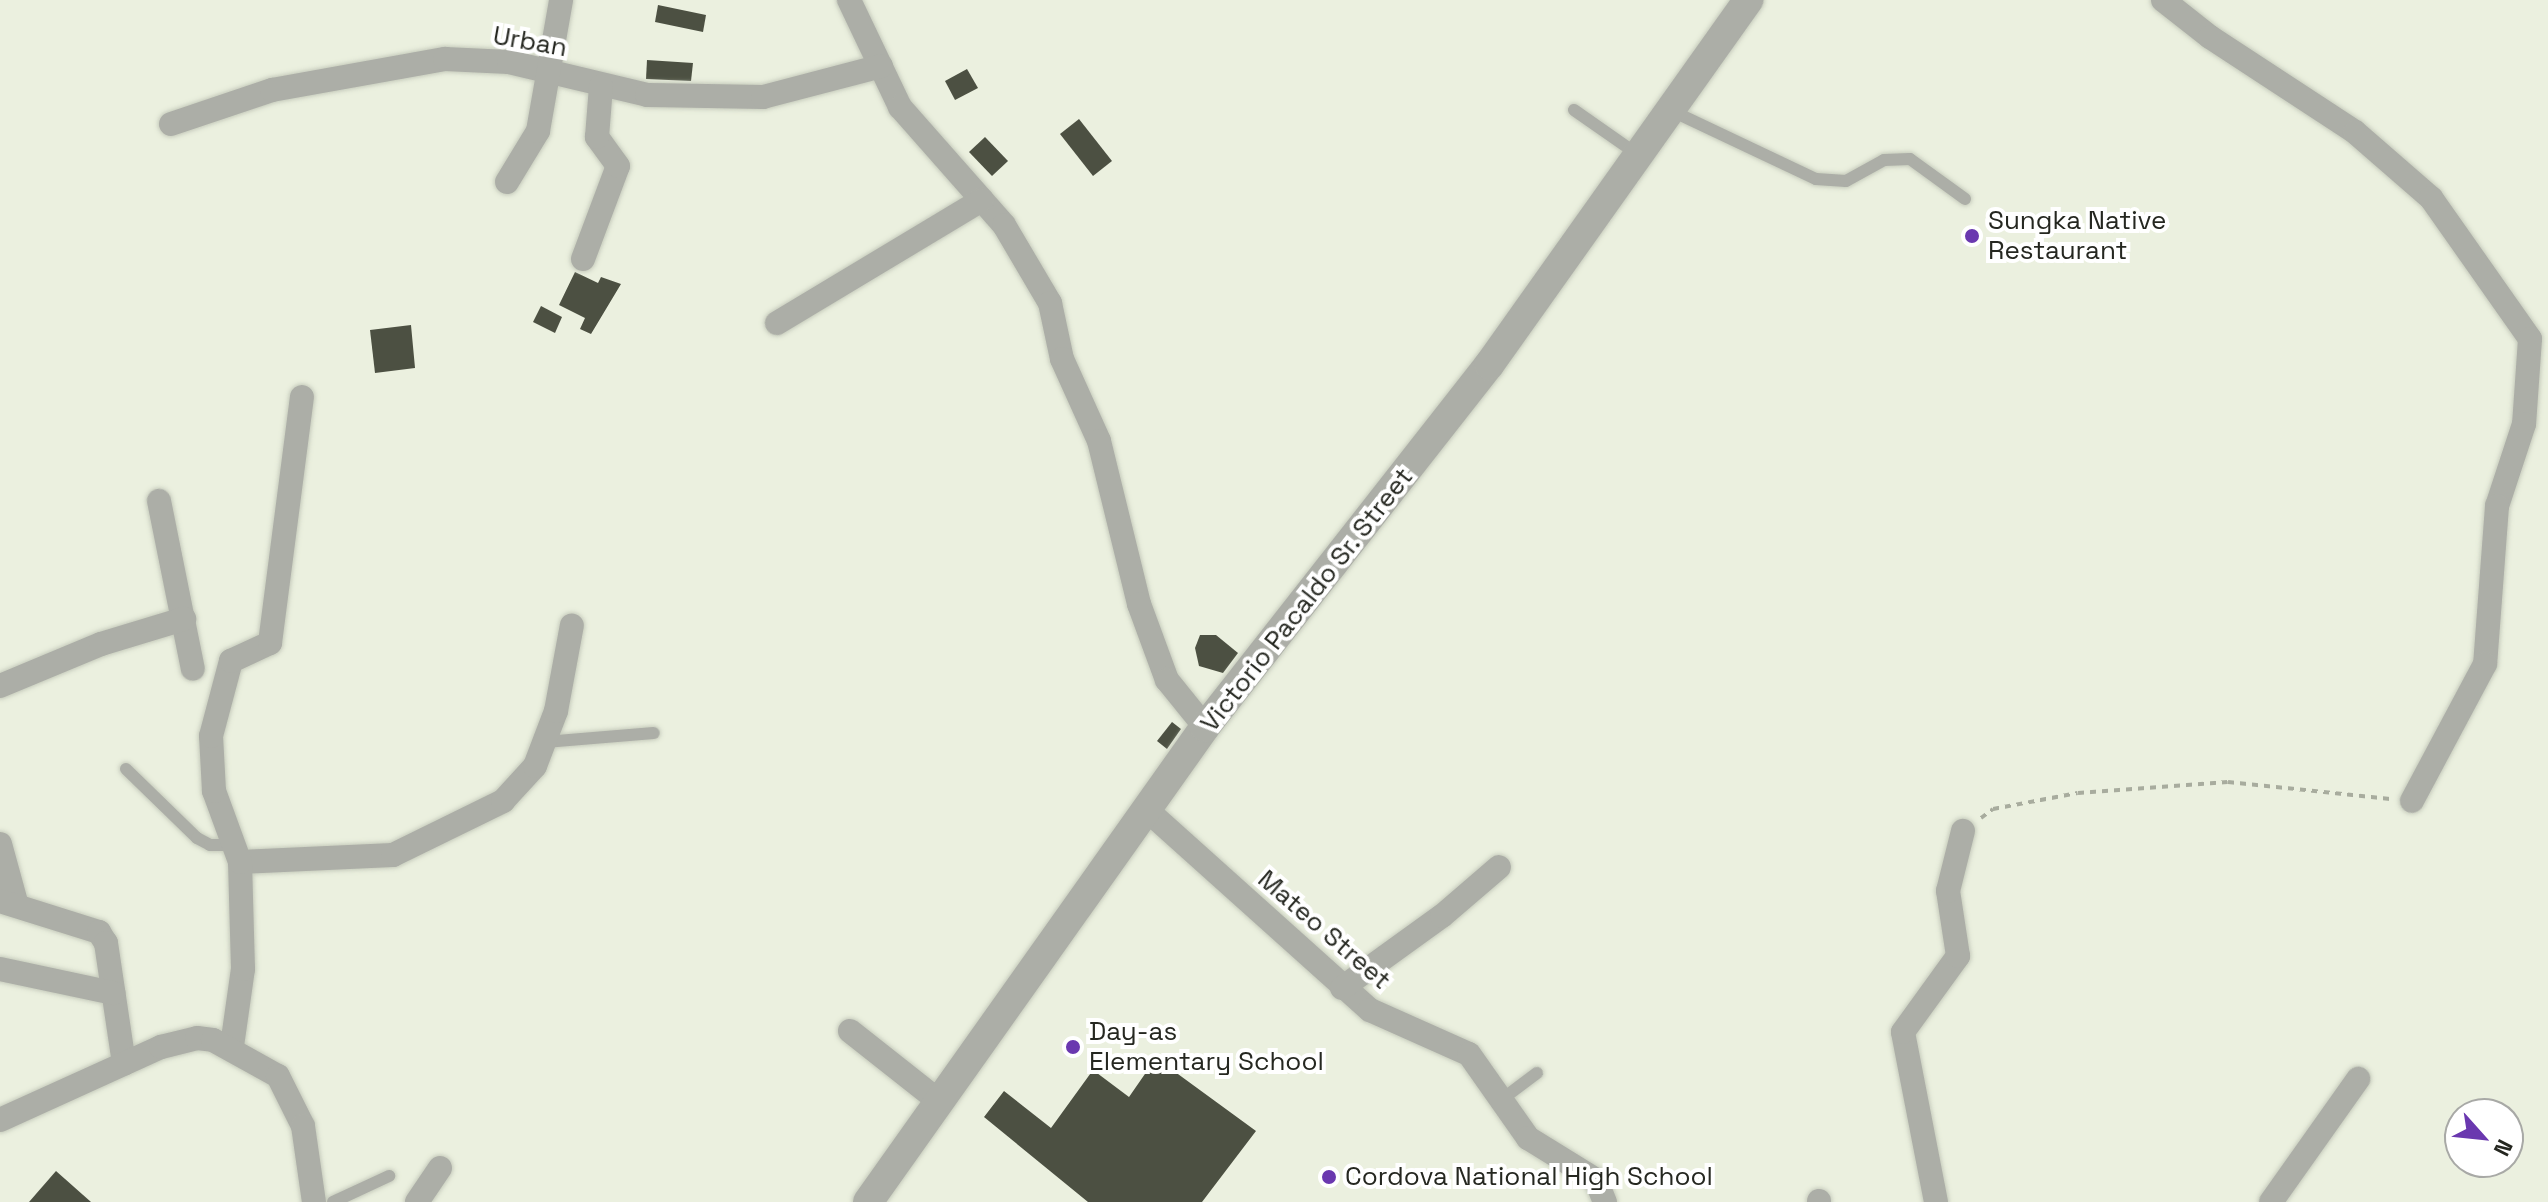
<!DOCTYPE html>
<html>
<head>
<meta charset="utf-8">
<style>
	body { margin:0 }
	#map { position:relative; width:2548px; height:1202px; overflow:hidden; background:#ebf0df; font-family:"Space Grotesk",sans-serif }
	div>[style] { position:absolute }
	.building>* { inset:0; background:#4c5042 }
	.path>* { height:4px; margin-top:-2px; transform-origin:0; background:repeating-linear-gradient(90deg,#a8ac9e 0 6px,transparent 0 12px) }
	.roads { filter:drop-shadow(0 0 2px #c7ccbd) drop-shadow(0 0 2px #c7ccbd) }
	.service>* { height:12px; margin:-6px; padding:0 6px; transform-origin:6px; border-radius:6px; background:#acaea7 }
	.minor>* { height:24px; margin:-12px; padding:0 12px; transform-origin:12px; border-radius:12px; background:#acaea7 }
	.tertiary>* { height:30px; margin:-15px; padding:0 15px; transform-origin:15px; border-radius:15px; background:#acaea7 }
	.dots>* { width:22px; height:22px; translate:-50% -50%; box-sizing:border-box; border:4px solid #fff; border-radius:50% }
	span { translate:-50% -50%; white-space:nowrap; text-align:center; line-height:1.15; -webkit-text-stroke:8px #fff; paint-order:stroke }
	.street-label { font-size:26px; color:#252720 }
	.poi-label { font-size:26px; color:#252720 }
	.left { translate:0 -50%; text-align:left }
	.north { position:absolute; left:2444px; top:1098px; width:80px; height:80px; box-sizing:border-box; background:#fff; border:2px solid #a8a9a6; border-radius:50%; rotate:117deg; font-size:22px; font-weight:700; line-height:32px; text-align:center; color:#252720 }
	.north::after { content:''; display:block; margin:auto; width:28px; height:36px; background:#6a38af; clip-path:polygon(50% 0,100% 100%,50% 72%,0 100%) }
</style>
</head>
<body>
<div id="map">
	<div class="building">
		<div style="clip-path:polygon(658px 5px,706px 15px,703px 32px,655px 22px)"></div>
		<div style="clip-path:polygon(647px 60px,693px 63px,691px 81px,646px 79px)"></div>
		<div style="clip-path:polygon(967px 69px,978px 88px,955px 100px,945px 81px)"></div>
		<div style="clip-path:polygon(1079px 119px,1112px 161px,1093px 176px,1060px 134px)"></div>
		<div style="clip-path:polygon(985px 137px,1008px 161px,992px 176px,969px 152px)"></div>
		<div style="clip-path:polygon(575px 272px,598px 283px,601px 277px,621px 284px,591px 334px,580px 329px,585px 318px,559px 305px)"></div>
		<div style="clip-path:polygon(541px 306px,562px 317px,555px 333px,533px 322px)"></div>
		<div style="clip-path:polygon(411px 325px,415px 368px,375px 373px,370px 330px)"></div>
		<div style="clip-path:polygon(1200px 635px,1216px 635px,1238px 653px,1223px 673px,1199px 666px,1195px 648px)"></div>
		<div style="clip-path:polygon(1172px 722px,1181px 729px,1167px 749px,1157px 741px)"></div>
		<div style="clip-path:polygon(1156px 1058px,1256px 1131px,1202px 1202px,1088px 1202px,984px 1117px,1004px 1091px,1051px 1128px,1093px 1070px,1129px 1097px)"></div>
		<div style="clip-path:polygon(56px 1171px,91px 1202px,29px 1202px)"></div>
	</div>
	<div class="path">
		<div style="left:1981px;top:818px;width:15px;rotate:-37deg"></div>
		<div style="left:1993px;top:809px;width:86px;rotate:-10.7deg"></div>
		<div style="left:2078px;top:793px;width:150px;rotate:-4.2deg"></div>
		<div style="left:2228px;top:782px;width:163px;rotate:6deg"></div>
	</div>
	<div class="roads">
		<div class="service">
			<div style="left:1574px;top:110px;width:77px;rotate:34.9deg"></div>
			<div style="left:1670px;top:110px;width:161px;rotate:25.3deg"></div>
			<div style="left:1816px;top:179px;width:30px;rotate:4deg"></div>
			<div style="left:1846px;top:181px;width:43px;rotate:-28.9deg"></div>
			<div style="left:1884px;top:160px;width:26px;rotate:-2deg"></div>
			<div style="left:1910px;top:159px;width:68px;rotate:36deg"></div>
			<div style="left:545px;top:742px;width:109px;rotate:-4.7deg"></div>
			<div style="left:126px;top:769px;width:99px;rotate:44.2deg"></div>
			<div style="left:197px;top:838px;width:15px;rotate:28deg"></div>
			<div style="left:210px;top:845px;width:24px"></div>
			<div style="left:1501px;top:1100px;width:45px;rotate:-36.9deg"></div>
			<div style="left:333px;top:1202px;width:62px;rotate:-24.9deg"></div>
		</div>
		<div class="minor">
			<div style="left:849px;top:0;width:119px;rotate:64.5deg"></div>
			<div style="left:900px;top:107px;width:157px;rotate:48.6deg"></div>
			<div style="left:1004px;top:225px;width:91px;rotate:59.5deg"></div>
			<div style="left:1050px;top:303px;width:57px;rotate:77.9deg"></div>
			<div style="left:1062px;top:359px;width:90px;rotate:65.7deg"></div>
			<div style="left:1099px;top:441px;width:168px;rotate:76.2deg"></div>
			<div style="left:1139px;top:604px;width:81px;rotate:69.8deg"></div>
			<div style="left:1167px;top:680px;width:60px;rotate:51deg"></div>
			<div style="left:2163px;top:0;width:60px;rotate:38.2deg"></div>
			<div style="left:2210px;top:37px;width:173px;rotate:33.2deg"></div>
			<div style="left:2355px;top:132px;width:101px;rotate:41deg"></div>
			<div style="left:2431px;top:198px;width:172px;rotate:54.9deg"></div>
			<div style="left:2530px;top:339px;width:85px;rotate:94deg"></div>
			<div style="left:2524px;top:424px;width:86px;rotate:108.2deg"></div>
			<div style="left:2497px;top:506px;width:158px;rotate:94.3deg"></div>
			<div style="left:2485px;top:664px;width:155px;rotate:118.1deg"></div>
			<div style="left:171px;top:124px;width:107px;rotate:-18.6deg"></div>
			<div style="left:272px;top:90px;width:176px;rotate:-10.2deg"></div>
			<div style="left:445px;top:59px;width:64px;rotate:2.7deg"></div>
			<div style="left:509px;top:62px;width:142px;rotate:13.4deg"></div>
			<div style="left:647px;top:95px;width:116px;rotate:1deg"></div>
			<div style="left:763px;top:97px;width:122px;rotate:-14.7deg"></div>
			<div style="left:507px;top:182px;width:60px;rotate:-58.7deg"></div>
			<div style="left:538px;top:131px;width:133px;rotate:-80deg"></div>
			<div style="left:583px;top:259px;width:99px;rotate:-69.4deg"></div>
			<div style="left:618px;top:166px;width:36px;rotate:-126deg"></div>
			<div style="left:597px;top:137px;width:51px;rotate:-85.5deg"></div>
			<div style="left:777px;top:323px;width:239px;rotate:-31deg"></div>
			<div style="left:159px;top:501px;width:171px;rotate:78.6deg"></div>
			<div style="left:0;top:686px;width:109px;rotate:-22.6deg"></div>
			<div style="left:101px;top:644px;width:87px;rotate:-16.8deg"></div>
			<div style="left:1148px;top:811px;width:298px;rotate:41.9deg"></div>
			<div style="left:1370px;top:1010px;width:108px;rotate:24deg"></div>
			<div style="left:1469px;top:1054px;width:103px;rotate:54.9deg"></div>
			<div style="left:1528px;top:1138px;width:80px;rotate:31.7deg"></div>
			<div style="left:1596px;top:1180px;width:24px;rotate:68deg"></div>
			<div style="left:0;top:844px;width:60px;rotate:74.6deg"></div>
			<div style="left:240px;top:862px;width:153px;rotate:-2.6deg"></div>
			<div style="left:393px;top:855px;width:123px;rotate:-26.1deg"></div>
			<div style="left:503px;top:801px;width:47px;rotate:-47.6deg"></div>
			<div style="left:535px;top:766px;width:59px;rotate:-69.1deg"></div>
			<div style="left:556px;top:711px;width:87px;rotate:-79.5deg"></div>
			<div style="left:0;top:901px;width:104px;rotate:17.4deg"></div>
			<div style="left:99px;top:932px;width:13px;rotate:58deg"></div>
			<div style="left:106px;top:943px;width:122px;rotate:81.5deg"></div>
			<div style="left:0;top:969px;width:116px;rotate:12deg"></div>
			<div style="left:1342px;top:988px;width:123px;rotate:-35.8deg"></div>
			<div style="left:1442px;top:916px;width:75px;rotate:-40.7deg"></div>
			<div style="left:850px;top:1031px;width:115px;rotate:38.3deg"></div>
			<div style="left:232px;top:1046px;width:78px;rotate:-81.9deg"></div>
			<div style="left:243px;top:969px;width:107px;rotate:-91.6deg"></div>
			<div style="left:240px;top:862px;width:76px;rotate:-110.1deg"></div>
			<div style="left:214px;top:791px;width:55px;rotate:-93.1deg"></div>
			<div style="left:211px;top:736px;width:78px;rotate:-75.1deg"></div>
			<div style="left:231px;top:661px;width:43px;rotate:-24.8deg"></div>
			<div style="left:270px;top:643px;width:248px;rotate:-82.6deg"></div>
			<div style="left:0;top:1120px;width:177px;rotate:-24.4deg"></div>
			<div style="left:161px;top:1047px;width:37px;rotate:-14deg"></div>
			<div style="left:197px;top:1038px;width:16px;rotate:7deg"></div>
			<div style="left:213px;top:1040px;width:74px;rotate:29deg"></div>
			<div style="left:278px;top:1076px;width:56px;rotate:63.4deg"></div>
			<div style="left:303px;top:1126px;width:77px;rotate:81.8deg"></div>
			<div style="left:417px;top:1202px;width:41px;rotate:-55.9deg"></div>
			<div style="left:1819px;top:1202px;width:1px;rotate:-90deg"></div>
			<div style="left:1936px;top:1202px;width:173px;rotate:-101deg"></div>
			<div style="left:1903px;top:1032px;width:94px;rotate:-54.1deg"></div>
			<div style="left:1958px;top:956px;width:66px;rotate:-98.7deg"></div>
			<div style="left:1948px;top:891px;width:62px;rotate:-76deg"></div>
			<div style="left:2271px;top:1202px;width:151px;rotate:-54.7deg"></div>
		</div>
		<div class="tertiary">
			<div style="left:868px;top:1202px;width:582px;rotate:-54.65deg"></div>
			<div style="left:1205px;top:727px;width:460px;rotate:-51.9deg"></div>
			<div style="left:1489px;top:365px;width:448px;rotate:-54.6deg"></div>
		</div>
	</div>
	<div class="dots">
		<div style="left:1972px;top:236px;background:#6a38af"></div>
		<div style="left:1073px;top:1047px;background:#6a38af"></div>
		<div style="left:1329px;top:1177px;background:#6a38af"></div>
	</div>
	<div class="street-label">
		<span style="left:530px;top:42px;rotate:10deg">Urban</span>
		<span style="left:1307px;top:600px;rotate:-52deg">Victorio Pacaldo Sr. Street</span>
		<span style="left:1324px;top:930px;rotate:41deg">Mateo Street</span>
	</div>
	<div class="poi-label">
		<span class="left" style="left:1988px;top:236px">Sungka Native<br>Restaurant</span>
		<span class="left" style="left:1089px;top:1047px">Day-as<br>Elementary School</span>
		<span class="left" style="left:1345px;top:1177px">Cordova National High School</span>
	</div>
	<div class="north">N</div>
</div>
</body>
</html>
